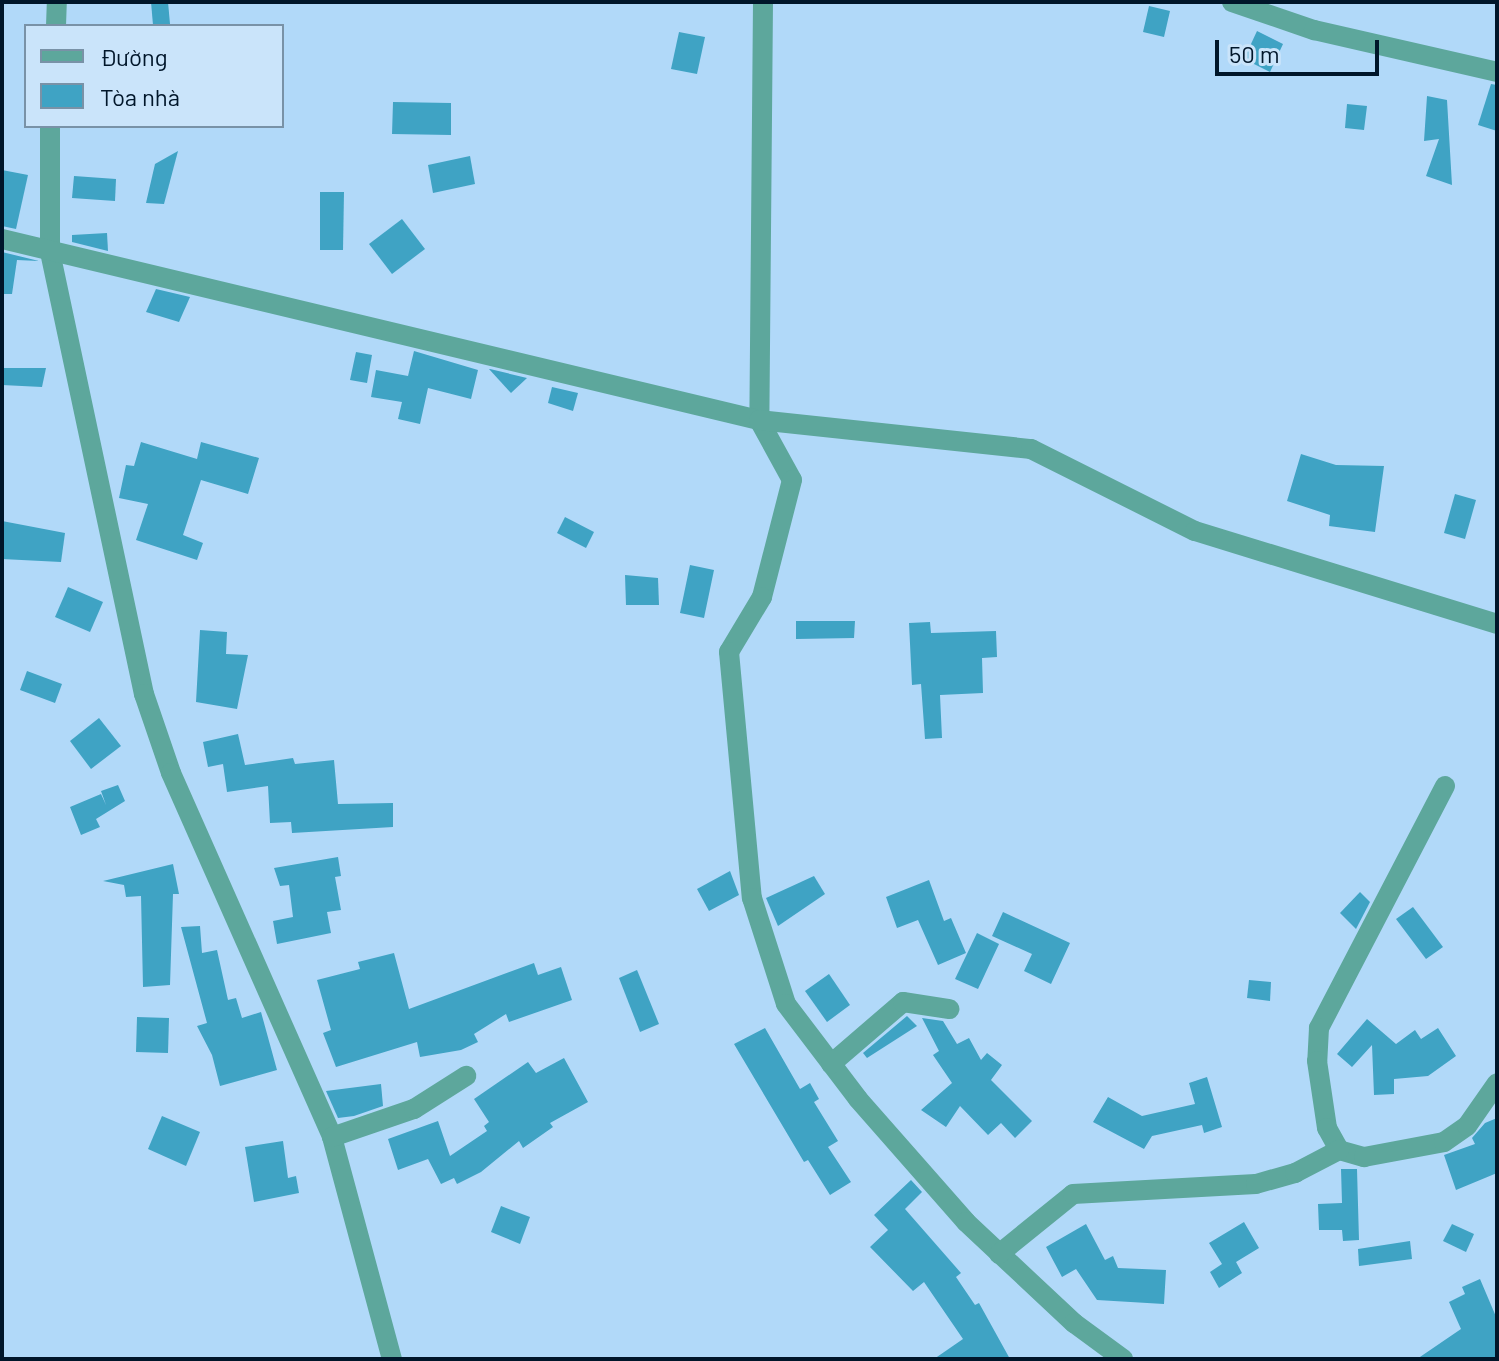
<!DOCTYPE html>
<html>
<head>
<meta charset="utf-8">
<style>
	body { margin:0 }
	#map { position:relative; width:1499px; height:1361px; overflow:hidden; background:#b1d9f9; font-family:Barlow,sans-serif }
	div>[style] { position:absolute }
	.building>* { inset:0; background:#3fa3c4 }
	.street>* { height:20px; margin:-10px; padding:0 10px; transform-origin:10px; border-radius:10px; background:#5da79c }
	span { translate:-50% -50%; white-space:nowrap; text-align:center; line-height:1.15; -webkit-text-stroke:7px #cae4fa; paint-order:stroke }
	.frame { position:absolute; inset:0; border:4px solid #00162a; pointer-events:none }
	.legend { position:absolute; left:24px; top:24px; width:260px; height:104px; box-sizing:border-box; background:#cae4fa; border:2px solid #7992a7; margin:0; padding:10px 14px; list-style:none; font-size:24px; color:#00162a }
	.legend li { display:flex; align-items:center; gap:16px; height:40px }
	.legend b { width:40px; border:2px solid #7992a7 }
	.scale { position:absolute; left:1215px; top:40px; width:164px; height:36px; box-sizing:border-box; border:4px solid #00162a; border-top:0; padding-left:10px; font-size:24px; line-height:28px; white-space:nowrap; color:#00162a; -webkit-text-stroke:6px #cae4fa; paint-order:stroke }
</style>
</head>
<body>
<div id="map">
	<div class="building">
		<div style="clip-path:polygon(151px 2px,168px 2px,170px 24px,153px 25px)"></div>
		<div style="clip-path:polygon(1149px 6px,1170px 11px,1164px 37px,1143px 32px)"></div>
		<div style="clip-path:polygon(1257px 31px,1283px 44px,1270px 72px,1244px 59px)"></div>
		<div style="clip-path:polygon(679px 32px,705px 37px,697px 74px,671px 69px)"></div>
		<div style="clip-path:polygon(1491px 84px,1497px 85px,1497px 131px,1478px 125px)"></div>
		<div style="clip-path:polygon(1427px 96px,1447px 100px,1452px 185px,1426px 176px,1439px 139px,1424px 141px)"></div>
		<div style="clip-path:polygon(393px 102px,451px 103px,451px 135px,392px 134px)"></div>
		<div style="clip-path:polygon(1347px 104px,1367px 106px,1364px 130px,1345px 128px)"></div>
		<div style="clip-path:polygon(178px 151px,164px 204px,146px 203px,155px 164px)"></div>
		<div style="clip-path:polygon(470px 156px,475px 184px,433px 193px,428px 165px)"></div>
		<div style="clip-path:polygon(2px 170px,28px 175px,16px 229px,2px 226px)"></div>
		<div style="clip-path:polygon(74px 176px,116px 179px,115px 201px,72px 198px)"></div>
		<div style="clip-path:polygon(320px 192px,344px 192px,343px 250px,320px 250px)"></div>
		<div style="clip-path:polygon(402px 219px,425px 249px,392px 274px,369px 244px)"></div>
		<div style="clip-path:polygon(107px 233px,108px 251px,72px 242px,72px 235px)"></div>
		<div style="clip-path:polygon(2px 252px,39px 261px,17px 260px,12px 294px,2px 294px)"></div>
		<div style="clip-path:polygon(156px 289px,190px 297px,179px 322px,146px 312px)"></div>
		<div style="clip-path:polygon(414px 351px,478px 370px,471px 399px,428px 388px,420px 424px,398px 419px,402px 402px,371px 397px,376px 370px,408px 376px)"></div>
		<div style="clip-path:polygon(356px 352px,372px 355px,367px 383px,350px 380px)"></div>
		<div style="clip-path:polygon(2px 368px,46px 368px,42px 387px,2px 385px)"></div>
		<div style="clip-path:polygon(489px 369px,490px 369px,527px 378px,511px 393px)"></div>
		<div style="clip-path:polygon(552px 387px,578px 393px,573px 411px,548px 403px)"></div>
		<div style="clip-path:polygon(141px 442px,197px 459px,201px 442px,259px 458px,248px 494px,201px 480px,183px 535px,203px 543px,197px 560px,136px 540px,148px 504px,119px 498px,126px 465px,134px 466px)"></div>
		<div style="clip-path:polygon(1301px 454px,1336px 465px,1384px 466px,1375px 532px,1329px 526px,1330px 515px,1287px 501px)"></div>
		<div style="clip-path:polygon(1455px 494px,1476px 500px,1465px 539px,1444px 533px)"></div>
		<div style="clip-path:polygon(565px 517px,594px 532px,586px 548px,557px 533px)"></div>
		<div style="clip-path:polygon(2px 521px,65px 533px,61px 562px,2px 559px)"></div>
		<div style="clip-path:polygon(690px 565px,714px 570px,704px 618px,680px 613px)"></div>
		<div style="clip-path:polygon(625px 575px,658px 578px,659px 605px,626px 605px)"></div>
		<div style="clip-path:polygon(68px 587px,103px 602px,90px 632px,55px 617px)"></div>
		<div style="clip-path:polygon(796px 621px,855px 621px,854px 638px,796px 639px)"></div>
		<div style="clip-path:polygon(930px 622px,931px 633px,996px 631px,997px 657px,982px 658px,983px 693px,940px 695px,942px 738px,925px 739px,921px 684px,912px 685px,909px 623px)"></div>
		<div style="clip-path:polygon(200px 630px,227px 632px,226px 654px,248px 655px,237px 709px,196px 702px)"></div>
		<div style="clip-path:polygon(27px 671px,62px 684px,55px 703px,20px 690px)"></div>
		<div style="clip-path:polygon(99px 718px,121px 746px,91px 769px,70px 741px)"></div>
		<div style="clip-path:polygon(238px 734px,245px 765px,293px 758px,295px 764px,334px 760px,338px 804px,393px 803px,393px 827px,292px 833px,291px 822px,270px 823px,268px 786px,227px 792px,223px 764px,208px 767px,203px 742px)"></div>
		<div style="clip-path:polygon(118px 785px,125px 801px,96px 819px,100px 827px,81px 835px,70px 807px,101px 794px,106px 805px,101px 791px)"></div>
		<div style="clip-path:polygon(338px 857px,341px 876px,335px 877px,341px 910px,327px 912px,331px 933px,277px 944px,273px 921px,293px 917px,289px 885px,280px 886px,274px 868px)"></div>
		<div style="clip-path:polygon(173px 864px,179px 894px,173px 894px,170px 985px,143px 987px,141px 896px,126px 897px,124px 885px,103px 881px)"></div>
		<div style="clip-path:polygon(730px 871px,739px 895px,709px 911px,697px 889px)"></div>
		<div style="clip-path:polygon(814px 876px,825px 894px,778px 926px,766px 898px)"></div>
		<div style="clip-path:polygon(929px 880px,944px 921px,951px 918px,966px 953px,938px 965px,918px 920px,897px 928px,886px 897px)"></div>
		<div style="clip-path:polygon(1360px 892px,1370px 902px,1356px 929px,1340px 913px)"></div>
		<div style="clip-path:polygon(1413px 907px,1443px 947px,1426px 959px,1396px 919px)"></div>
		<div style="clip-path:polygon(1003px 912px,1070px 943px,1051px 984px,1024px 971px,1032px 954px,992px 936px)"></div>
		<div style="clip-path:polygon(200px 926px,202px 953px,217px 950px,228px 1000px,236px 998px,242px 1018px,261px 1012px,277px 1070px,220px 1086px,212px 1055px,197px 1026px,207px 1023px,181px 927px)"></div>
		<div style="clip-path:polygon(977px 933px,999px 944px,978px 989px,955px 979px)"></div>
		<div style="clip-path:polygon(394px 953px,409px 1009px,534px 963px,538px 975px,561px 967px,572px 1000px,509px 1022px,506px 1014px,474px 1034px,478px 1042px,461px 1050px,420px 1057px,417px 1042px,336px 1067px,323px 1033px,331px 1030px,317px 980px,360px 969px,358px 962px)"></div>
		<div style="clip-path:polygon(637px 970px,659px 1024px,640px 1032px,619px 978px)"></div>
		<div style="clip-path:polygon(829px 974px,850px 1005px,827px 1022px,805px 991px)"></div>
		<div style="clip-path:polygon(1249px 980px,1271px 982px,1270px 1001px,1247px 998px)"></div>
		<div style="clip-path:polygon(907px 1016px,917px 1026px,867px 1058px,863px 1053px)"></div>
		<div style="clip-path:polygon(137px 1017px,169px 1018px,168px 1053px,136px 1052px)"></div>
		<div style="clip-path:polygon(922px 1018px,943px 1021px,957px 1044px,969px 1038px,981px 1060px,987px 1053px,1002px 1065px,991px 1080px,1032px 1121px,1015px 1138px,1001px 1123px,988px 1135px,960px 1106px,946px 1127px,921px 1110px,952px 1083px,933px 1055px,939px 1051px)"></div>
		<div style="clip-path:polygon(1367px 1019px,1396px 1044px,1415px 1030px,1421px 1039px,1438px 1028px,1456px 1056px,1428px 1076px,1394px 1079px,1394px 1094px,1374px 1095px,1372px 1045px,1352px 1067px,1337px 1054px)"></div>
		<div style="clip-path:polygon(765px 1028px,800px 1089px,810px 1083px,819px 1099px,814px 1102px,838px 1141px,828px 1147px,851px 1182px,830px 1195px,808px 1160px,804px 1162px,734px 1044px)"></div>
		<div style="clip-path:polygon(564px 1058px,588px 1102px,550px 1123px,553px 1127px,523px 1148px,519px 1141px,481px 1172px,457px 1184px,454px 1178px,441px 1184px,428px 1159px,398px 1170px,388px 1139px,438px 1121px,450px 1156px,487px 1131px,484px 1126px,489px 1122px,474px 1099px,528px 1062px,536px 1073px)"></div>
		<div style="clip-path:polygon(1207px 1077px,1222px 1127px,1204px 1133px,1202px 1125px,1152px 1136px,1144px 1149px,1093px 1122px,1108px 1097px,1142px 1116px,1195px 1104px,1189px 1083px)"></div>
		<div style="clip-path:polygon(381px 1084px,383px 1106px,354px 1116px,338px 1118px,326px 1091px)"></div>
		<div style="clip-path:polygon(162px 1116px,200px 1132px,186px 1166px,148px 1149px)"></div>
		<div style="clip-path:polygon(1497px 1118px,1497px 1173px,1456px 1190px,1444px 1155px,1475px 1144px,1472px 1138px,1485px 1123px)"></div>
		<div style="clip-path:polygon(283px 1141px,288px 1178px,296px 1176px,299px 1193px,254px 1202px,245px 1147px)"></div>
		<div style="clip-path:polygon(1341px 1169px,1357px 1169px,1359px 1240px,1343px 1241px,1342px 1230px,1319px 1230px,1318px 1204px,1342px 1203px)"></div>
		<div style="clip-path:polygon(911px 1180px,922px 1192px,905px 1209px,961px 1273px,956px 1277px,975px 1305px,979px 1303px,1010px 1359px,934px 1359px,963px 1339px,924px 1282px,913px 1291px,870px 1247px,888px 1230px,874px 1215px)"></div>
		<div style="clip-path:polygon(501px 1206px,530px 1217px,520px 1244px,491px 1232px)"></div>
		<div style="clip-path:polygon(1244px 1222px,1259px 1248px,1236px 1262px,1242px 1273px,1219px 1288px,1210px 1272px,1222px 1264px,1209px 1243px)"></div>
		<div style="clip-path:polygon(1086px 1224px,1105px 1260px,1113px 1256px,1118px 1268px,1166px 1270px,1164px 1304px,1097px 1300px,1076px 1269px,1062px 1277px,1046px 1247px)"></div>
		<div style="clip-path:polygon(1452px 1224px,1474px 1234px,1466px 1252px,1443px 1241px)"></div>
		<div style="clip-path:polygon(1410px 1241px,1412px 1259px,1359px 1266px,1358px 1249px)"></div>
		<div style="clip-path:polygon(1480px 1279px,1497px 1319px,1497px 1359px,1417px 1359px,1461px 1329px,1449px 1302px,1465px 1294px,1462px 1287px)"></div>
	</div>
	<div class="street">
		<div style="left:763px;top:2px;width:418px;rotate:90.5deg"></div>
		<div style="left:759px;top:420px;width:68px;rotate:61.2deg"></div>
		<div style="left:792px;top:480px;width:121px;rotate:104.4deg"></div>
		<div style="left:762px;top:597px;width:64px;rotate:121deg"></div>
		<div style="left:729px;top:652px;width:247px;rotate:84.7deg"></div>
		<div style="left:752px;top:898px;width:111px;rotate:72.2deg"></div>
		<div style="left:786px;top:1004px;width:119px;rotate:52.8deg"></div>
		<div style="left:858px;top:1099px;width:164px;rotate:48.7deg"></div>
		<div style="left:966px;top:1222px;width:148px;rotate:43.1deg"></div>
		<div style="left:1074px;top:1323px;width:61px;rotate:36.3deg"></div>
		<div style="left:1232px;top:2px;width:87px;rotate:18.9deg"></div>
		<div style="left:1314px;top:30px;width:188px;rotate:12.9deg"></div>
		<div style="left:56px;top:26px;width:24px;rotate:-88deg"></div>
		<div style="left:50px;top:126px;width:126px;rotate:90deg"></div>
		<div style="left:50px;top:252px;width:452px;rotate:78deg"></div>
		<div style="left:144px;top:694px;width:83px;rotate:71.1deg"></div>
		<div style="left:171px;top:773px;width:398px;rotate:66.1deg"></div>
		<div style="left:332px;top:1137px;width:230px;rotate:74.9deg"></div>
		<div style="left:2px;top:239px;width:778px;rotate:13.45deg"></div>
		<div style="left:759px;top:420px;width:274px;rotate:6.1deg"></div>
		<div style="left:1031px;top:449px;width:183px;rotate:26.6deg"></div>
		<div style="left:1195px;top:531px;width:316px;rotate:17.1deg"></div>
		<div style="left:1445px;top:786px;width:273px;rotate:117.5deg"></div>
		<div style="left:1319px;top:1028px;width:33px;rotate:93deg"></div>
		<div style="left:1317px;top:1061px;width:68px;rotate:81.5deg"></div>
		<div style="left:1327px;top:1128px;width:25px;rotate:61deg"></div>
		<div style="left:1339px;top:1150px;width:26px;rotate:16deg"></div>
		<div style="left:1364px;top:1157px;width:81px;rotate:-10.6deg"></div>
		<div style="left:1444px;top:1142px;width:28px;rotate:-35deg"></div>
		<div style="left:1467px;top:1126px;width:52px;rotate:-55.1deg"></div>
		<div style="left:831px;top:1064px;width:95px;rotate:-40.7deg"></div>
		<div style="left:903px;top:1002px;width:47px;rotate:8.7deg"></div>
		<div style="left:332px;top:1137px;width:87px;rotate:-18.9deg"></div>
		<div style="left:414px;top:1109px;width:62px;rotate:-32.4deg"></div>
		<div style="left:999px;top:1254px;width:95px;rotate:-39deg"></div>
		<div style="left:1073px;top:1194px;width:183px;rotate:-3.1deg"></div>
		<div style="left:1256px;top:1184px;width:41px;rotate:-15.8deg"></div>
		<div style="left:1295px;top:1173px;width:50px;rotate:-27.6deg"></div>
	</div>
	<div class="frame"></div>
	<ul class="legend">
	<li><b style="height:10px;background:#5da79c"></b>Đường</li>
	<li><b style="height:22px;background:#3fa3c4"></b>Tòa nhà</li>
	</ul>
	<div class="scale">50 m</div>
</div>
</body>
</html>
